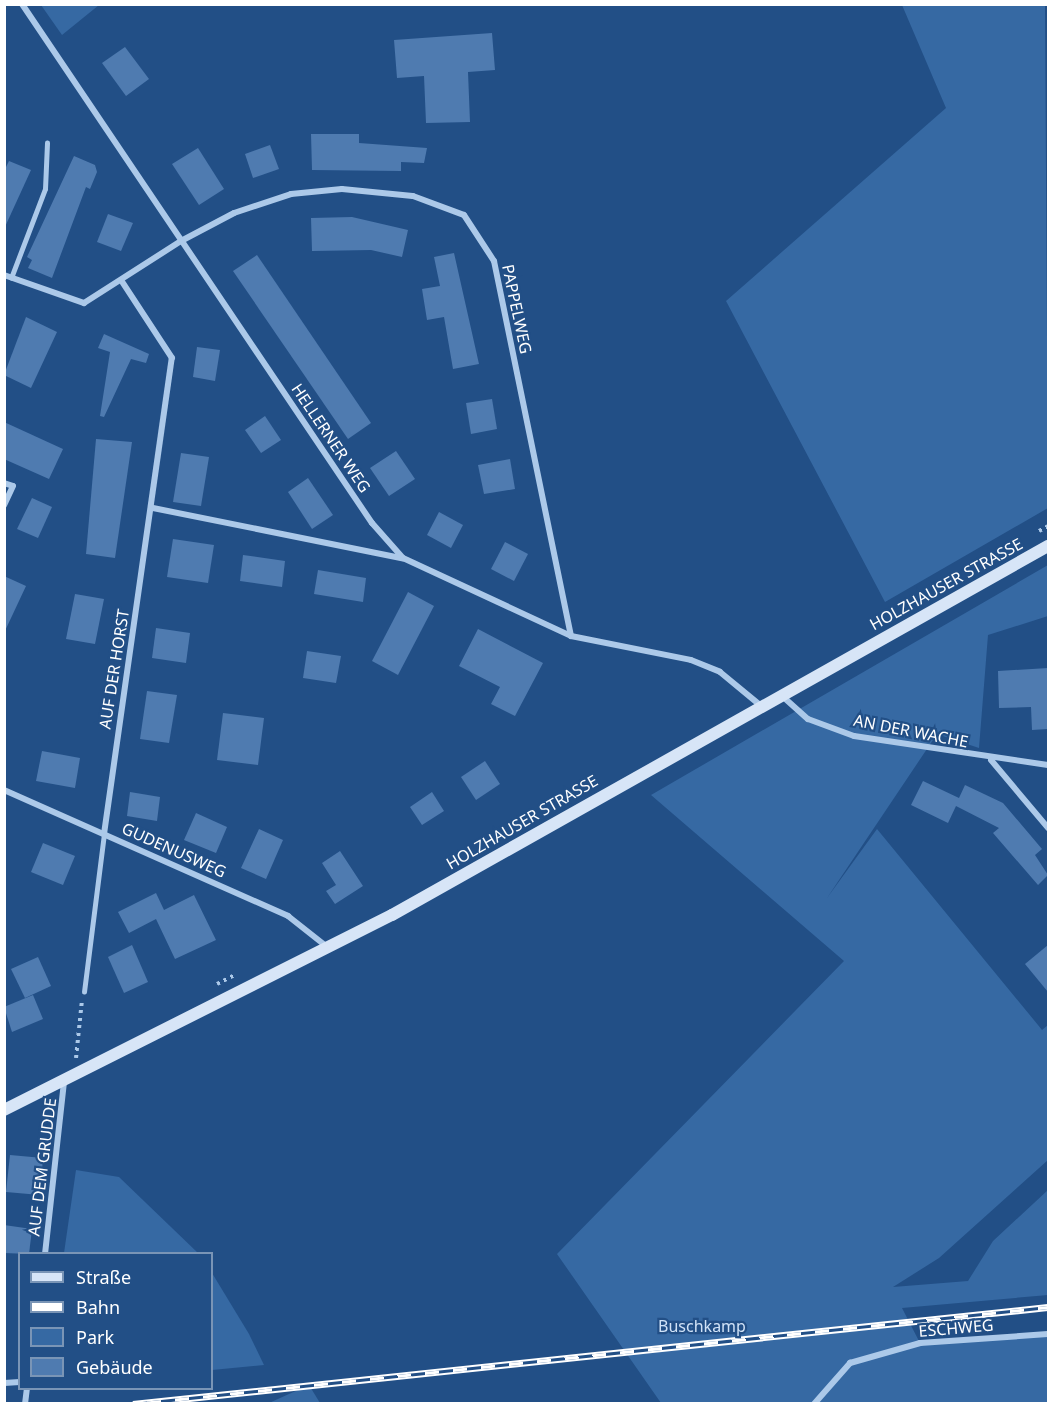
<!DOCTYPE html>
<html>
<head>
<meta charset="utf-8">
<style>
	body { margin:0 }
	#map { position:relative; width:1053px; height:1408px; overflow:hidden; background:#224f86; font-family:"Noto Sans",sans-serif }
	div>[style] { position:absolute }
	.green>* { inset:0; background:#3669a3 }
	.building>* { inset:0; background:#4f7bb0 }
	.path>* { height:4px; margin-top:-2px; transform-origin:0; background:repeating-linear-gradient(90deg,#acc9e9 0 3px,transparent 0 7.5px) }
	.lane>* { height:4.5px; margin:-2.25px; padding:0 2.25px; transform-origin:2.25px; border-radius:2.25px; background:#acc9e9 }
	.street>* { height:6px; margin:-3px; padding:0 3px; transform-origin:3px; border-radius:3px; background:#acc9e9 }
	.secondary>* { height:12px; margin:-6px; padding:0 6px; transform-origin:6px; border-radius:6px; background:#d7e5f7 }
	.rail>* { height:7px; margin-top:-3.5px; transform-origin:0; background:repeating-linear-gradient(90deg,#224f86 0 14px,#fff 0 28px); box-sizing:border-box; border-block:2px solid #fff }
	span { translate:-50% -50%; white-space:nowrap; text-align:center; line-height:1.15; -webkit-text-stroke:4.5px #224f86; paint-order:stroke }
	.street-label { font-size:16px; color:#fff }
	.park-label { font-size:16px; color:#d0e2f7 }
	.frame { position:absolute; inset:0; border:6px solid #fff; pointer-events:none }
	.legend { position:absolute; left:18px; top:1252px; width:195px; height:138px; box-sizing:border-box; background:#224f86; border:2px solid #7a95b6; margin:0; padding:8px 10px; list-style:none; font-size:18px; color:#fff }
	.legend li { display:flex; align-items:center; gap:12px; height:30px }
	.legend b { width:30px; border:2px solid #7a95b6 }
</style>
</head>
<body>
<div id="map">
	<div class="green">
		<div style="clip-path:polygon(41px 5px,99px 5px,62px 35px)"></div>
		<div style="clip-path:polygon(902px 5px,1045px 5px,1048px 508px,885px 602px,726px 301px,946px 108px)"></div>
		<div style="clip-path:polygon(1048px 565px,1048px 616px,988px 635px,979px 748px,937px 734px,827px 898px,877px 829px,1038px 1025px,1042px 1030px,1048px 1025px,1048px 1160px,939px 1258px,893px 1287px,968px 1281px,993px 1241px,1048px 1190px,1048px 1295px,902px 1308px,920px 1343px,1048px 1334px,1048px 1403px,661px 1403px,557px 1254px,844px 961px,651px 795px)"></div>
		<div style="clip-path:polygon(76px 1170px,119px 1177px,198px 1253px,64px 1253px)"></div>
		<div style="clip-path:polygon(212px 1273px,249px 1334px,264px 1365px,212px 1370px)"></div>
		<div style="clip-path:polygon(309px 1385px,320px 1403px,269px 1403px)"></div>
	</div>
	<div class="building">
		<div style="clip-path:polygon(492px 33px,495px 70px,468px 72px,470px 122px,426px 123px,424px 76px,397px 78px,394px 40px)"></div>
		<div style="clip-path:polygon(125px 47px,149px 79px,126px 96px,102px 63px)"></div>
		<div style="clip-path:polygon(311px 134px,359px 134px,359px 143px,427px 148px,424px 163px,401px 162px,401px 171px,312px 170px)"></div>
		<div style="clip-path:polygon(270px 145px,279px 169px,253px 178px,245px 154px)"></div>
		<div style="clip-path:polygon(198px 148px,224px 189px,199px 205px,172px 164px)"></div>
		<div style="clip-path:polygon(74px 156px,95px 165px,97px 172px,90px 189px,86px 187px,52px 278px,28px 268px,32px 260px,27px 257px)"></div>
		<div style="clip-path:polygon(9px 161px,31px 170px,4px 229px,4px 171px)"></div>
		<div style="clip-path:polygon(108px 214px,133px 223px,121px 251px,97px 242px)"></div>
		<div style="clip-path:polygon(352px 217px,408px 230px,402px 257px,371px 250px,312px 251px,311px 218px)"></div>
		<div style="clip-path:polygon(454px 253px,479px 364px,453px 369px,444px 317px,427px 320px,422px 289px,440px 286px,434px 257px)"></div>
		<div style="clip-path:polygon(257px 255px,371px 423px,348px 439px,233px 271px)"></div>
		<div style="clip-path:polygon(26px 317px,57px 332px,31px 388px,4px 375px)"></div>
		<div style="clip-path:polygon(104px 334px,149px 354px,146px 363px,131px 359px,104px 417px,100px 416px,110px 352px,98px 348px)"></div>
		<div style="clip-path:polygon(197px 347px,220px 350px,215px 381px,193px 377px)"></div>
		<div style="clip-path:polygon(492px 399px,497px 429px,471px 434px,466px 403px)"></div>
		<div style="clip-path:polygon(265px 416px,281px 440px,261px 453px,245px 430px)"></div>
		<div style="clip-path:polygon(4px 422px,63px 449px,49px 479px,4px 459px)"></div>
		<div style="clip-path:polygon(96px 439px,132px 442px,115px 558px,86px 554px)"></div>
		<div style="clip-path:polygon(396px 451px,415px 479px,389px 496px,370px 468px)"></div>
		<div style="clip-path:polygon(181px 453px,209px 457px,201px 506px,173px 502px)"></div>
		<div style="clip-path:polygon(510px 459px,515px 489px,484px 494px,478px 465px)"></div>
		<div style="clip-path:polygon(308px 478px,333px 515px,312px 529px,288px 492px)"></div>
		<div style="clip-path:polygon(32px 498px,52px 507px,38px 538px,17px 529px)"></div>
		<div style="clip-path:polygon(439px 512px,463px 525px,451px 548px,427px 535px)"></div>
		<div style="clip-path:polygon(173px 539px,214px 545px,208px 583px,167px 577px)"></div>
		<div style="clip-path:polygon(505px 542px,528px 554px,514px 581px,491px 569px)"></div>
		<div style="clip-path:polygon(243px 555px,285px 561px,282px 587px,240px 581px)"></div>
		<div style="clip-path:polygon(318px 570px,366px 578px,363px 602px,314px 594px)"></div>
		<div style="clip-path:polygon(4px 576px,26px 586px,4px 633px)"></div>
		<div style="clip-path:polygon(408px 592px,434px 606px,398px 675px,372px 661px)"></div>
		<div style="clip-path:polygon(75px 594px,104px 599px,95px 644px,66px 639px)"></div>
		<div style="clip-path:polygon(156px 628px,190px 633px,186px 663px,152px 658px)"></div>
		<div style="clip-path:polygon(478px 629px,543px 663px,515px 716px,491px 704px,500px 687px,459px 666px)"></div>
		<div style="clip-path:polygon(307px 651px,341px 656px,336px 683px,303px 678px)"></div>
		<div style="clip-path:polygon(1048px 668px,1048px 729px,1032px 730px,1031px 707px,999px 708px,998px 671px)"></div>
		<div style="clip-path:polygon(147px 691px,177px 695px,169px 743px,140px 739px)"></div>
		<div style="clip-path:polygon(223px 713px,264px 718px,258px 765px,217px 760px)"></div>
		<div style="clip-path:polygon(42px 751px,80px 758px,75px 788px,36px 781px)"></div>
		<div style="clip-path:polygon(485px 761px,500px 784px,476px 800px,461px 777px)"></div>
		<div style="clip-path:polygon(923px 781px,959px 798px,965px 785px,1003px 803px,1042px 849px,1035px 855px,1048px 875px,1038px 885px,993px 833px,999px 828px,956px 806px,948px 823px,911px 805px)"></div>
		<div style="clip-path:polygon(130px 792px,160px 797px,157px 821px,127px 816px)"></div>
		<div style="clip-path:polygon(432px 792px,444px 811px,422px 825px,410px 807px)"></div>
		<div style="clip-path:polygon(196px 813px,227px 827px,216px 853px,184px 840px)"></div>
		<div style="clip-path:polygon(259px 829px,283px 840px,266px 879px,241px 868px)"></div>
		<div style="clip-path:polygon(43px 843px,75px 856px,63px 885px,31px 872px)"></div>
		<div style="clip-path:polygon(340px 851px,363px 886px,335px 904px,326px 891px,336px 885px,322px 863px)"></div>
		<div style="clip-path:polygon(156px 893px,164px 910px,194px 895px,216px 940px,175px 959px,156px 919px,129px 933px,118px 912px)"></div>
		<div style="clip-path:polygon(132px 945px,148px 982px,124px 993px,108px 957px)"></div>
		<div style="clip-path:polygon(1048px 945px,1048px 992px,1025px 964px)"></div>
		<div style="clip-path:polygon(38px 957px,51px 986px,25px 998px,11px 969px)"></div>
		<div style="clip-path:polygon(33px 995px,43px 1019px,12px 1032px,4px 1007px)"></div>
		<div style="clip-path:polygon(10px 1155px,43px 1158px,40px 1195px,6px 1192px)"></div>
		<div style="clip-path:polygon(4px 1225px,32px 1229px,29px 1254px,4px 1253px)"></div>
	</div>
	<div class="path">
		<div style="left:1039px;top:531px;width:10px;rotate:-29deg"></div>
		<div style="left:217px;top:984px;width:22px;rotate:-27deg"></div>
		<div style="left:76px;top:1058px;width:58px;rotate:-84.1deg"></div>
	</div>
	<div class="lane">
		<div style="left:11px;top:278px;width:95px;rotate:-69.1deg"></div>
		<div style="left:45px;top:189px;width:46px;rotate:-87.5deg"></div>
		<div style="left:84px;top:992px;width:159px;rotate:-82.8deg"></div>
	</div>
	<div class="street">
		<div style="left:22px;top:4px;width:626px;rotate:56.01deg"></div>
		<div style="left:372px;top:523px;width:47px;rotate:48.5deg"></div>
		<div style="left:403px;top:558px;width:185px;rotate:24.9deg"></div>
		<div style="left:571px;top:636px;width:122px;rotate:11.3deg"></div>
		<div style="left:691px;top:660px;width:31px;rotate:22deg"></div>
		<div style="left:720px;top:672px;width:52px;rotate:39.5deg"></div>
		<div style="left:4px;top:275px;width:85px;rotate:19.3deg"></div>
		<div style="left:84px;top:303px;width:115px;rotate:-32.6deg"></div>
		<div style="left:181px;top:241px;width:60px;rotate:-27.8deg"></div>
		<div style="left:234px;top:213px;width:60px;rotate:-18.4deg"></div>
		<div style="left:291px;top:194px;width:51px;rotate:-5.6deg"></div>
		<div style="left:342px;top:189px;width:71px;rotate:5.6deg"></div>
		<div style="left:413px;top:196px;width:54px;rotate:20.4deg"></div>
		<div style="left:464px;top:215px;width:55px;rotate:56.9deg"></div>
		<div style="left:494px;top:261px;width:383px;rotate:78.4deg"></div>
		<div style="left:4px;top:483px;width:9px;rotate:18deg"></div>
		<div style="left:13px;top:486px;width:21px;rotate:115deg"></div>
		<div style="left:153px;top:508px;width:254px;rotate:11.4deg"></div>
		<div style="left:781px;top:695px;width:36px;rotate:42deg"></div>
		<div style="left:808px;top:719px;width:49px;rotate:20.3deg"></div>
		<div style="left:854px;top:736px;width:196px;rotate:8.5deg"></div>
		<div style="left:991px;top:760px;width:89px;rotate:50deg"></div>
		<div style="left:4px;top:790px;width:311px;rotate:23.9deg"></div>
		<div style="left:288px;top:916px;width:48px;rotate:38.3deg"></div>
		<div style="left:104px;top:834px;width:481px;rotate:-81.9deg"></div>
		<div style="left:172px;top:358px;width:93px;rotate:-123.2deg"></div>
		<div style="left:45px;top:1254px;width:172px;rotate:-83.7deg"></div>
		<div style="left:4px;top:1383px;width:16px;rotate:-4deg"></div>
		<div style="left:25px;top:1404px;width:16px;rotate:-83deg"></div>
		<div style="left:814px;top:1404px;width:55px;rotate:-48.7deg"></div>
		<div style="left:850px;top:1363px;width:73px;rotate:-15.9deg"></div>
		<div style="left:920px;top:1343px;width:128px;rotate:-4deg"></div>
	</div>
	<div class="secondary">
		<div style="left:4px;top:1110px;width:434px;rotate:-26.7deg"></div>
		<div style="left:392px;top:915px;width:753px;rotate:-29.36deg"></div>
	</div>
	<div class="rail">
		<div style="left:133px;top:1404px;width:920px;rotate:-6.05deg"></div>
	</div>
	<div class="street-label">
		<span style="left:517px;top:309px;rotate:78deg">PAPPELWEG</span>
		<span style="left:331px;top:438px;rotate:56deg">HELLERNER WEG</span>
		<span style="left:946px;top:584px;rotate:-29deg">HOLZHAUSER STRASSE</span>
		<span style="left:114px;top:669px;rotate:-81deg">AUF DER HORST</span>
		<span style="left:911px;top:731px;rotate:11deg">AN DER WACHE</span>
		<span style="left:522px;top:822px;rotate:-30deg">HOLZHAUSER STRASSE</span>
		<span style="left:174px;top:850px;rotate:24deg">GUDENUSWEG</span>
		<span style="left:42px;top:1167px;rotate:-83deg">AUF DEM GRUDDE</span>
		<span style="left:956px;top:1328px;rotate:-5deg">ESCHWEG</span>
	</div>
	<div class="park-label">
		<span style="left:702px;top:1326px">Buschkamp</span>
	</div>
	<div class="frame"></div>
	<ul class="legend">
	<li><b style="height:8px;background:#d7e5f7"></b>Straße</li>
	<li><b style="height:8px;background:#fff"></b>Bahn</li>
	<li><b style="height:16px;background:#3669a3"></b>Park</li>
	<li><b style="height:16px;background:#4f7bb0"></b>Gebäude</li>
	</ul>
</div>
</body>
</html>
